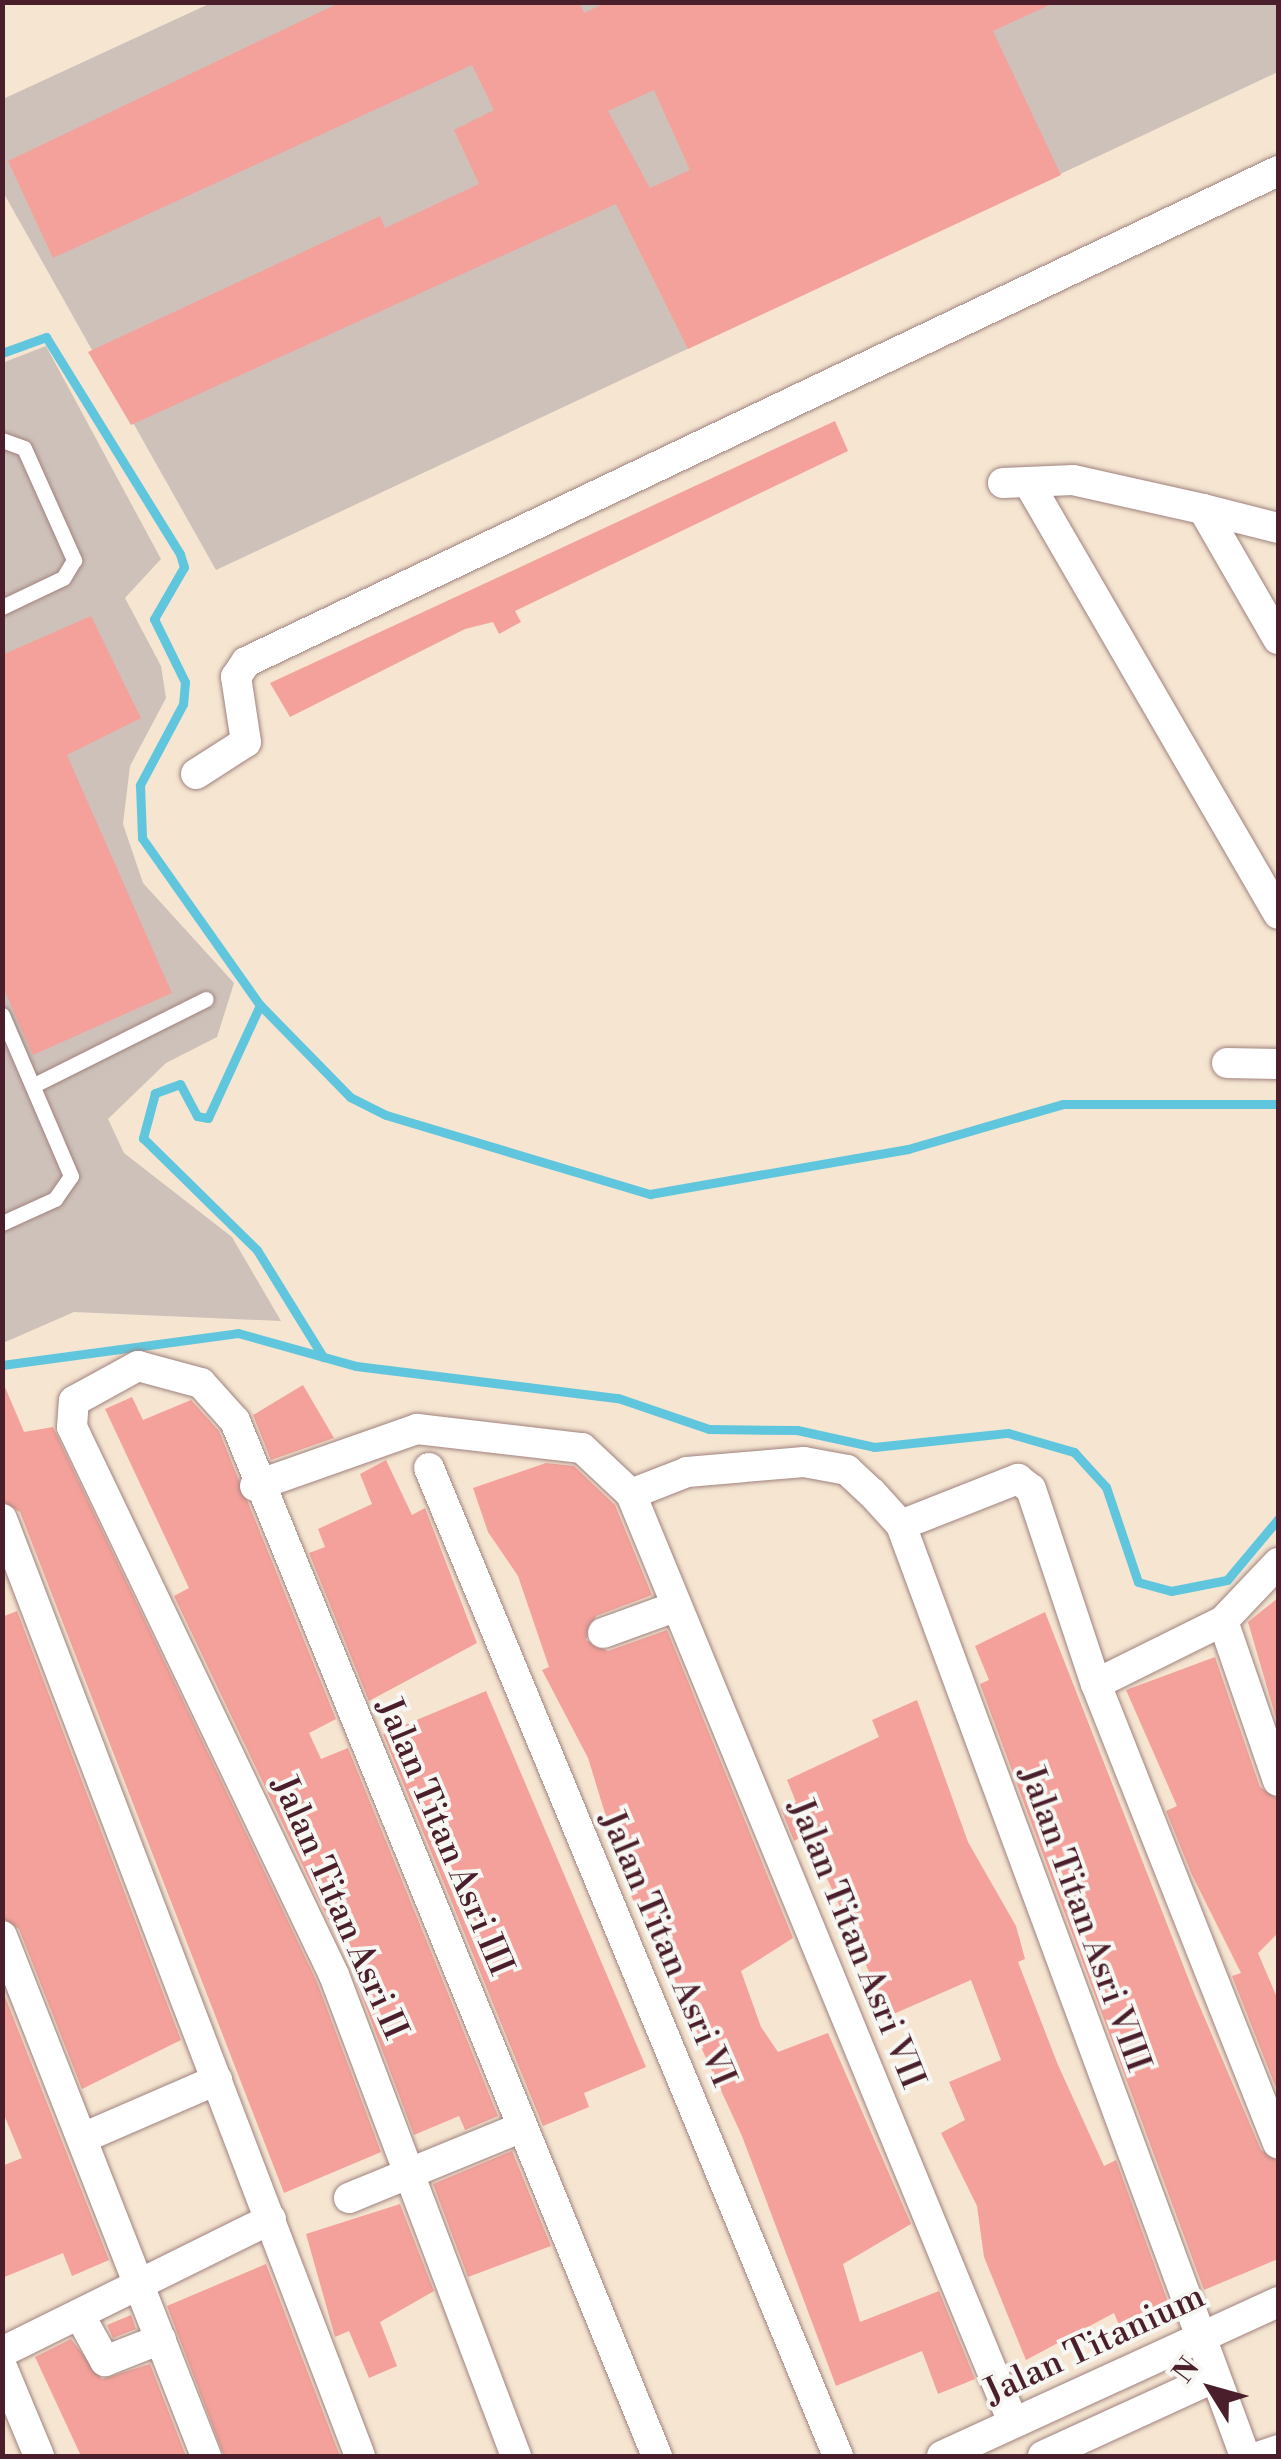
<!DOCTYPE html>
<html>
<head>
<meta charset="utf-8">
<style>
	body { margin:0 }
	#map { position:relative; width:1281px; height:2459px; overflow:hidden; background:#f5e5d1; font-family:"Libre Bodoni",serif }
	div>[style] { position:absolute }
	.industrial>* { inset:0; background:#cec1ba }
	.stream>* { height:9px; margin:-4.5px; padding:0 4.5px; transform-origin:4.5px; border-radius:4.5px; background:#60c6dd }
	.building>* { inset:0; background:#f4a19b }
	.roads { filter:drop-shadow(0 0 2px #a0827e) drop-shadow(0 0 2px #a0827e) }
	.service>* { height:15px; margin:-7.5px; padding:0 7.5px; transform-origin:7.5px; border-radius:7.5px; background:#fff }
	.minor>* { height:30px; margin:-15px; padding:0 15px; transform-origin:15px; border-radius:15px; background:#fff }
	span { translate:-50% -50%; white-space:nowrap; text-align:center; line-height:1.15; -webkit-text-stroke:8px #f6f6f2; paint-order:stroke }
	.street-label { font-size:35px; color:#4a1f2b }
	.frame { position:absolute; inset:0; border:5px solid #4a1f2b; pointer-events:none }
	.north { position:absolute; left:1161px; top:2339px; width:100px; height:100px; -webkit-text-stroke:8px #f6f6f2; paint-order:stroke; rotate:307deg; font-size:28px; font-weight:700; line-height:40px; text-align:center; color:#4a1f2b }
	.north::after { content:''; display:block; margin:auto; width:35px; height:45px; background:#4a1f2b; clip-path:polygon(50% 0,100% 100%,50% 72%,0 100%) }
</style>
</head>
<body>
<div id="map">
	<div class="industrial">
		<div style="clip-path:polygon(211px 3px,1278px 3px,1278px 72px,216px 570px,3px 192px,3px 99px)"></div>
		<div style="clip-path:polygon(46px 346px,161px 559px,125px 598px,161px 666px,166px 698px,130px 766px,123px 824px,143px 883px,234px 983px,217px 1037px,166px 1063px,108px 1119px,124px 1153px,232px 1237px,281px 1321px,74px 1312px,3px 1343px,2px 363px)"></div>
	</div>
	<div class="stream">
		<div style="left:2px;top:353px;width:47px;rotate:-20deg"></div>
		<div style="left:46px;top:337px;width:255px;rotate:58.3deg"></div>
		<div style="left:180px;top:554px;width:14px;rotate:73deg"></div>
		<div style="left:184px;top:567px;width:60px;rotate:120deg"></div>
		<div style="left:154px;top:619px;width:70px;rotate:63.8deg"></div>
		<div style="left:185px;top:682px;width:22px;rotate:95deg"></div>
		<div style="left:183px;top:704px;width:92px;rotate:118deg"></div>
		<div style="left:140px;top:785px;width:53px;rotate:87.8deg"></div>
		<div style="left:142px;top:838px;width:204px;rotate:54.8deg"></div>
		<div style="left:260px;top:1005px;width:124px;rotate:114.7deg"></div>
		<div style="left:208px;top:1118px;width:11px;rotate:-170deg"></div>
		<div style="left:197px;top:1116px;width:36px;rotate:-118deg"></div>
		<div style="left:180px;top:1084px;width:27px;rotate:160deg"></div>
		<div style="left:155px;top:1093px;width:47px;rotate:104.9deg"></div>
		<div style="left:143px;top:1138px;width:160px;rotate:44.5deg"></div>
		<div style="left:257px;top:1250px;width:126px;rotate:58.3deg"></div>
		<div style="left:260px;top:1005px;width:129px;rotate:45.6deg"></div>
		<div style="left:350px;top:1097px;width:40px;rotate:26.6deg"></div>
		<div style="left:386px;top:1115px;width:276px;rotate:16.7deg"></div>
		<div style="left:650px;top:1194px;width:262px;rotate:-9.9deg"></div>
		<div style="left:908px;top:1149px;width:161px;rotate:-16.2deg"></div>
		<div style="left:1063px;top:1104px;width:215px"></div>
		<div style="left:2px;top:1365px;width:238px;rotate:-7.7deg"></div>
		<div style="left:238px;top:1333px;width:123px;rotate:15.6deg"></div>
		<div style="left:356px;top:1366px;width:264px;rotate:7deg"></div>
		<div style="left:618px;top:1398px;width:96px;rotate:18.8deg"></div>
		<div style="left:709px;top:1429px;width:88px;rotate:0.7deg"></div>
		<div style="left:797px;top:1430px;width:79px;rotate:12.4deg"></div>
		<div style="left:874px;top:1447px;width:135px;rotate:-6deg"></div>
		<div style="left:1008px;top:1433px;width:69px;rotate:16.1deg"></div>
		<div style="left:1074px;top:1452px;width:47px;rotate:47.6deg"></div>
		<div style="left:1106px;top:1487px;width:100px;rotate:71.4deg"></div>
		<div style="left:1138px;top:1582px;width:34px;rotate:15deg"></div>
		<div style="left:1171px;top:1591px;width:57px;rotate:-11.1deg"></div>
		<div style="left:1227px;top:1580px;width:80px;rotate:-50.1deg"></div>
	</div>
	<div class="building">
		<div style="clip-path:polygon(evenodd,341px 2px,579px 2px,584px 13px,607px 2px,1056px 2px,993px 31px,1061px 175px,688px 349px,616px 204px,131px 425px,88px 352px,380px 216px,385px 228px,479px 184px,454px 130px,494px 110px,472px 65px,53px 258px,8px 161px,341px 2px,654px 90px,690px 170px,650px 188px,608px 111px,654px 90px)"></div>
		<div style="clip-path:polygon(835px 421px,848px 451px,515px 611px,521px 622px,499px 634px,493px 622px,465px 629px,290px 717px,270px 683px)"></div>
		<div style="clip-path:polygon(91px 616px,141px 718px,67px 755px,172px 993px,33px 1055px,2px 985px,2px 655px)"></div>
		<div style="clip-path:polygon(2px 1380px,24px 1432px,53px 1427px,317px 1982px,381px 2152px,284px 2193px,20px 1512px,2px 1501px)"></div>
		<div style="clip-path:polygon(303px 1385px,334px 1438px,271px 1460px,253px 1415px)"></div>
		<div style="clip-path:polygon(132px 1397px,143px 1420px,191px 1400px,219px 1431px,336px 1719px,309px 1733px,321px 1759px,348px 1748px,498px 2116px,465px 2130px,459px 2116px,414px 2135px,351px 1967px,174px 1596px,189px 1588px,105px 1409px)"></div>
		<div style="clip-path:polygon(386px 1460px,412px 1515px,425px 1508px,477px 1643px,369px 1701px,309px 1553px,325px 1547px,318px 1529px,372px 1504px,360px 1474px)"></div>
		<div style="clip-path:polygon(546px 1463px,574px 1466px,615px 1505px,652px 1595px,596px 1616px,586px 1640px,608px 1651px,667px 1630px,793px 1938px,741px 1971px,761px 2027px,778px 2052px,828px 2033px,911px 2224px,843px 2264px,860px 2322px,939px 2291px,975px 2379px,938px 2394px,922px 2351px,836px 2386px,742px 2136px,629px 1891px,588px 1758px,542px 1670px,549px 1667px,518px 1576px,488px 1532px,473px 1488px)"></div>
		<div style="clip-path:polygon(1278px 1598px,1278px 1725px,1248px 1622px)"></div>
		<div style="clip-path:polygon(17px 1611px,181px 2040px,82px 2089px,19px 1929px,2px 1918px,2px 1617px)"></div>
		<div style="clip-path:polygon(1045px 1612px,1194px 1993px,1261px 2150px,1278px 2161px,1278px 2259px,1204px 2290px,980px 1684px,989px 1680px,975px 1646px)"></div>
		<div style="clip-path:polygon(1215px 1657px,1260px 1787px,1278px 1799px,1278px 1933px,1258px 1953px,1278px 2000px,1278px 2093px,1232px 1976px,1241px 1973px,1192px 1875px,1166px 1811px,1177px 1806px,1126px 1690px)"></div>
		<div style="clip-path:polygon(486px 1691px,646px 2067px,584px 2093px,589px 2107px,543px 2126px,383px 1734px)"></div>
		<div style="clip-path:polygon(917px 1700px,968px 1842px,1016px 1926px,1025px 1959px,1018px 1962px,1058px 2065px,1104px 2166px,1116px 2160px,1168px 2302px,1120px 2327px,1114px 2313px,1026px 2360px,984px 2257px,977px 2206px,941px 2133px,965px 2120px,949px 2082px,1001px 2060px,971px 1980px,889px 2016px,807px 1834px,794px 1841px,781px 1809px,796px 1802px,787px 1780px,879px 1737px,872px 1720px)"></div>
		<div style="clip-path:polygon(2px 1989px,109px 2260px,72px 2276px,63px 2253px,2px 2278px,2px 2166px,22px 2158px,2px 2110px)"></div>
		<div style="clip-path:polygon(512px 2151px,551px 2246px,468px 2277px,433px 2184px)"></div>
		<div style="clip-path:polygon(400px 2204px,434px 2291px,380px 2322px,397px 2366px,369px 2378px,349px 2331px,335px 2337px,306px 2234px)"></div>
		<div style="clip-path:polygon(266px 2264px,340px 2456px,224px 2456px,167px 2306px)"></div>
		<div style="clip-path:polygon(131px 2315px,136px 2329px,113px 2338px,107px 2325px)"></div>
		<div style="clip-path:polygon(71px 2339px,102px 2379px,150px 2364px,186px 2456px,81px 2456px,35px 2357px)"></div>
	</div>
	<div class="roads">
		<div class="service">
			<div style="left:2px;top:440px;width:23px;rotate:20deg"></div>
			<div style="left:24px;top:448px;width:123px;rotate:65.9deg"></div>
			<div style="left:74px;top:560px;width:21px;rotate:121deg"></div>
			<div style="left:63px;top:578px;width:68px;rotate:154.6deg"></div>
			<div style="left:2px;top:1015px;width:175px;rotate:66.8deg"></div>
			<div style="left:71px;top:1176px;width:28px;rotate:125deg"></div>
			<div style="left:55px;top:1199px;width:58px;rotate:155.6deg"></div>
			<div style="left:34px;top:1085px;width:192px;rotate:-26.6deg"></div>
		</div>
		<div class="minor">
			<div style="left:1028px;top:482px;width:499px;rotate:59.9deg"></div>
			<div style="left:1003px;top:483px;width:70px;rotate:-2.5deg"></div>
			<div style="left:1073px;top:480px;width:133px;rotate:12.6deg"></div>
			<div style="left:1278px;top:528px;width:77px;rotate:-165.8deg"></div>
			<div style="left:1203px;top:509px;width:150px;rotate:60deg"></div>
			<div style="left:196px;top:774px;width:59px;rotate:-32.6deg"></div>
			<div style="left:246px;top:742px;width:66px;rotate:-98.7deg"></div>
			<div style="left:236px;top:677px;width:18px;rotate:-56deg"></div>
			<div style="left:246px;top:662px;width:1143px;rotate:-25.44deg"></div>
			<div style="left:1227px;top:1063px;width:51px;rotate:1.1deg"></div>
			<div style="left:429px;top:1468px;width:1069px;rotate:67.51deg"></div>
			<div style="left:255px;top:1486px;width:172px;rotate:-19.4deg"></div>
			<div style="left:417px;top:1429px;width:166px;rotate:6.6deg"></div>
			<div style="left:582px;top:1448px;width:67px;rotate:43.2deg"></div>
			<div style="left:631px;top:1494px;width:60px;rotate:-21.4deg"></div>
			<div style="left:687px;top:1472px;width:117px;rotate:-4.9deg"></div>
			<div style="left:804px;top:1462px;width:44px;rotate:10.5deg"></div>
			<div style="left:847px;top:1470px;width:34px;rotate:43deg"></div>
			<div style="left:872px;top:1493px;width:43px;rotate:47.8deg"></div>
			<div style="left:901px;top:1525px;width:993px;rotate:69.72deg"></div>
			<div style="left:631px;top:1494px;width:1004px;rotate:67.63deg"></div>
			<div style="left:2px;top:1519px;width:1003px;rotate:69.09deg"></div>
			<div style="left:901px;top:1525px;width:126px;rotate:-21.5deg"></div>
			<div style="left:1018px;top:1479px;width:16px;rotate:38deg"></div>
			<div style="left:1031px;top:1489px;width:206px;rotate:71.6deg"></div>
			<div style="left:1096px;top:1684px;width:494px;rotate:68.4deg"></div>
			<div style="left:1223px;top:1621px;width:169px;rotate:71deg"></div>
			<div style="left:603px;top:1633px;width:77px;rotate:-19.9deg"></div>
			<div style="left:1096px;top:1684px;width:142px;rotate:-26.4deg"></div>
			<div style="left:1223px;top:1621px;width:80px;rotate:-46.5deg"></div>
			<div style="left:2px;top:1936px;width:559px;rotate:68.58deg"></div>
			<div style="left:85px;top:2137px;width:144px;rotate:-23.4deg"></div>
			<div style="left:349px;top:2198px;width:187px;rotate:-22.3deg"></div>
			<div style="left:79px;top:2314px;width:54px;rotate:61deg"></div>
			<div style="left:105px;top:2361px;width:60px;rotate:-21.4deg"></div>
			<div style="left:2px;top:2352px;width:300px;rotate:-26.3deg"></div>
			<div style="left:2px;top:2367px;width:96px;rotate:67.4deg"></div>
			<div style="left:516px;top:2456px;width:514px;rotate:-110.73deg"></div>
			<div style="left:334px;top:1975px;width:607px;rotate:-115.55deg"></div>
			<div style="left:72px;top:1427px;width:26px;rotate:-86deg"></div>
			<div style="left:74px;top:1401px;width:73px;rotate:-28.7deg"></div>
			<div style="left:138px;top:1366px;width:65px;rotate:15.1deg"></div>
			<div style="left:201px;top:1383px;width:51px;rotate:48.2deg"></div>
			<div style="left:235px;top:1421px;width:1118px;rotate:67.82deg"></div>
			<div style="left:942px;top:2456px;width:370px;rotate:-24.6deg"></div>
			<div style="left:1043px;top:2456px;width:187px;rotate:-24.6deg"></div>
			<div style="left:1261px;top:2456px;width:18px;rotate:-19deg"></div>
		</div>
	</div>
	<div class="street-label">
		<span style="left:444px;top:1837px;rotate:67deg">Jalan Titan Asri III</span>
		<span style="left:339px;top:1908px;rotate:66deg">Jalan Titan Asri II</span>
		<span style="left:1084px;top:1919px;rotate:70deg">Jalan Titan Asri VIII</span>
		<span style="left:856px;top:1944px;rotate:68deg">Jalan Titan Asri VII</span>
		<span style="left:667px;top:1949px;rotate:67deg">Jalan Titan Asri VI</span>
		<span style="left:1095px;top:2345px;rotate:-25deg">Jalan Titanium</span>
	</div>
	<div class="frame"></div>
	<div class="north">N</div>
</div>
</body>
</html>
